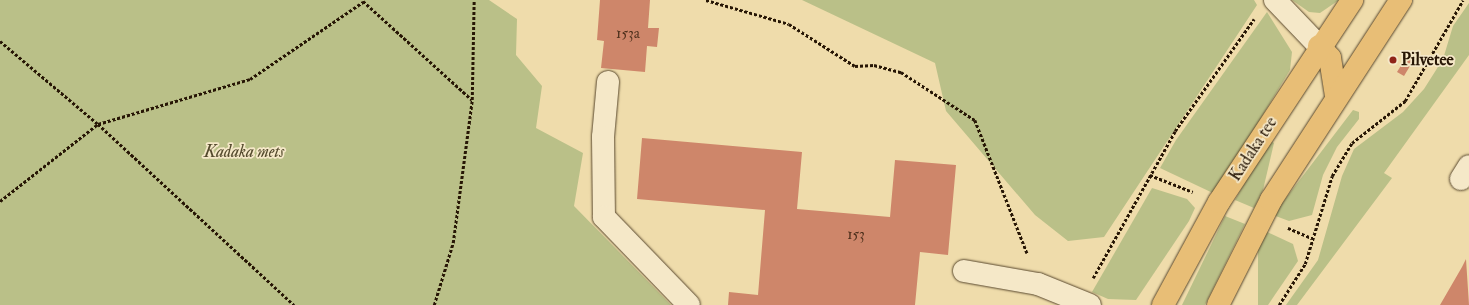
<!DOCTYPE html>
<html>
<head>
<meta charset="utf-8">
<style>
	body { margin:0 }
	#map { position:relative; width:1469px; height:305px; overflow:hidden; background:#efdcab; font-family:"IM FELL Double Pica",serif }
	div>[style] { position:absolute }
	.green>* { inset:0; background:#bac088 }
	.building>* { inset:0; background:#ce866a }
	.path>* { height:2.5px; margin-top:-1.25px; transform-origin:0; background:repeating-linear-gradient(90deg,#271605 0 3px,transparent 0 5px) }
	.roads { filter:drop-shadow(0 0 1px #59482e) drop-shadow(0 0 1px #59482e) }
	.minor>* { height:22px; margin:-11px; padding:0 11px; transform-origin:11px; border-radius:11px; background:#f5e8c8 }
	.major>* { height:22px; margin:-11px; padding:0 11px; transform-origin:11px; border-radius:11px; background:#e8be76 }
	.dots>* { width:11px; height:11px; translate:-50% -50%; box-sizing:border-box; border:2px solid #f5e8c8; border-radius:50% }
	span { translate:-50% -50%; white-space:nowrap; text-align:center; line-height:1.15; -webkit-text-stroke:3.5px #f5e8c8; paint-order:stroke }
	.number-label { font-size:15px; color:#51321e }
	.number-label span { -webkit-text-stroke-width:0 }
	.poi-label { font-size:17px; color:#271605; font-weight:700 }
	.left { translate:0 -50%; text-align:left }
	.street-label { font-size:17px; color:#271605 }
	.park-label { font-size:17px; color:#53492c; font-style:italic }
</style>
</head>
<body>
<div id="map">
	<div class="green">
		<div style="clip-path:polygon(0 0,489px 0,517px 19px,516px 55px,542px 86px,536px 128px,583px 153px,574px 206px,671px 305px,0 305px)"></div>
		<div style="clip-path:polygon(802px 0,1254px 0,1257px 5px,1104px 237px,1068px 241px,1035px 215px,946px 111px,935px 63px)"></div>
		<div style="clip-path:polygon(1292px 0,1339px 0,1320px 13px,1309px 12px)"></div>
		<div style="clip-path:polygon(1469px 3px,1469px 55px,1384px 173px,1392px 178px,1297px 305px,1286px 305px,1318px 260px,1342px 176px,1354px 149px,1403px 112px,1424px 89px,1443px 59px,1453px 26px)"></div>
		<div style="clip-path:polygon(1267px 12px,1292px 52px,1290px 70px,1215px 194px,1160px 168px,1176px 140px)"></div>
		<div style="clip-path:polygon(1353px 110px,1359px 112px,1359px 119px,1337px 147px,1323px 175px,1312px 215px,1289px 221px,1273px 215px)"></div>
		<div style="clip-path:polygon(1269px 140px,1274px 143px,1263px 190px,1254px 208px,1235px 200px)"></div>
		<div style="clip-path:polygon(1152px 188px,1187px 199px,1195px 208px,1189px 221px,1136px 300px,1108px 299px,1092px 292px)"></div>
		<div style="clip-path:polygon(1225px 216px,1245px 224px,1205px 305px,1182px 305px)"></div>
		<div style="clip-path:polygon(1265px 231px,1293px 244px,1298px 261px,1268px 305px,1258px 305px,1258px 245px)"></div>
	</div>
	<div class="building">
		<div style="clip-path:polygon(600px 0,650px 0,648px 28px,659px 28px,657px 47px,647px 46px,645px 72px,601px 68px,604px 41px,597px 40px)"></div>
		<div style="clip-path:polygon(1407px 56px,1413px 61px,1404px 76px,1397px 72px)"></div>
		<div style="clip-path:polygon(642px 138px,802px 152px,797px 209px,890px 217px,895px 160px,956px 165px,948px 255px,920px 252px,915px 305px,728px 305px,729px 292px,758px 295px,765px 210px,637px 199px)"></div>
		<div style="clip-path:polygon(1466px 259px,1469px 305px,1440px 305px,1462px 267px)"></div>
	</div>
	<div class="path">
		<div style="left:706px;top:0;width:86px;rotate:16.1deg"></div>
		<div style="left:789px;top:24px;width:78px;rotate:32.5deg"></div>
		<div style="left:855px;top:66px;width:19px;rotate:-3deg"></div>
		<div style="left:874px;top:65px;width:28px;rotate:15deg"></div>
		<div style="left:901px;top:72px;width:88px;rotate:33deg"></div>
		<div style="left:975px;top:120px;width:143px;rotate:68.6deg"></div>
		<div style="left:363px;top:1px;width:147px;rotate:42.2deg"></div>
		<div style="left:0;top:41px;width:128px;rotate:40.3deg"></div>
		<div style="left:98px;top:124px;width:267px;rotate:42.7deg"></div>
		<div style="left:1150px;top:175px;width:46px;rotate:21.6deg"></div>
		<div style="left:0;top:201px;width:125px;rotate:-38.2deg"></div>
		<div style="left:98px;top:124px;width:159px;rotate:-16.5deg"></div>
		<div style="left:250px;top:79px;width:137px;rotate:-34.3deg"></div>
		<div style="left:1288px;top:228px;width:26px;rotate:23deg"></div>
		<div style="left:1093px;top:278px;width:168px;rotate:-60.8deg"></div>
		<div style="left:1175px;top:131px;width:137px;rotate:-54.8deg"></div>
		<div style="left:434px;top:305px;width:65px;rotate:-73deg"></div>
		<div style="left:453px;top:243px;width:144px;rotate:-82.4deg"></div>
		<div style="left:472px;top:100px;width:100px;rotate:-88.9deg"></div>
		<div style="left:1279px;top:305px;width:49px;rotate:-57.6deg"></div>
		<div style="left:1305px;top:264px;width:92px;rotate:-72.9deg"></div>
		<div style="left:1332px;top:176px;width:39px;rotate:-59deg"></div>
		<div style="left:1352px;top:143px;width:68px;rotate:-38.4deg"></div>
		<div style="left:1405px;top:101px;width:116px;rotate:-60.1deg"></div>
	</div>
	<div class="roads">
		<div class="minor">
			<div style="left:1275px;top:0;width:64px;rotate:46.3deg"></div>
			<div style="left:608px;top:82px;width:55px;rotate:95.2deg"></div>
			<div style="left:603px;top:137px;width:80px;rotate:89.3deg"></div>
			<div style="left:604px;top:217px;width:122px;rotate:46deg"></div>
			<div style="left:1461px;top:179px;width:15px;rotate:-58deg"></div>
			<div style="left:964px;top:271px;width:75px;rotate:10deg"></div>
			<div style="left:1038px;top:284px;width:56px;rotate:22deg"></div>
		</div>
		<div class="major">
			<div style="left:1319px;top:46px;width:16px;rotate:47deg"></div>
			<div style="left:1330px;top:58px;width:38px;rotate:81deg"></div>
			<div style="left:1163px;top:305px;width:117px;rotate:-61.5deg"></div>
			<div style="left:1219px;top:202px;width:242px;rotate:-56.6deg"></div>
			<div style="left:1218px;top:305px;width:118px;rotate:-63.2deg"></div>
			<div style="left:1271px;top:200px;width:239px;rotate:-57deg"></div>
		</div>
	</div>
	<div class="dots">
		<div style="left:1393px;top:60px;background:#8f2418"></div>
	</div>
	<div class="number-label">
		<span style="left:628px;top:34px">153a</span>
		<span style="left:856px;top:235px">153</span>
	</div>
	<div class="poi-label">
		<span class="left" style="left:1401px;top:60px">Pilvetee</span>
	</div>
	<div class="street-label">
		<span style="left:1253px;top:149px;rotate:-57deg">Kadaka tee</span>
	</div>
	<div class="park-label">
		<span style="left:244px;top:152px">Kadaka mets</span>
	</div>
</div>
</body>
</html>
